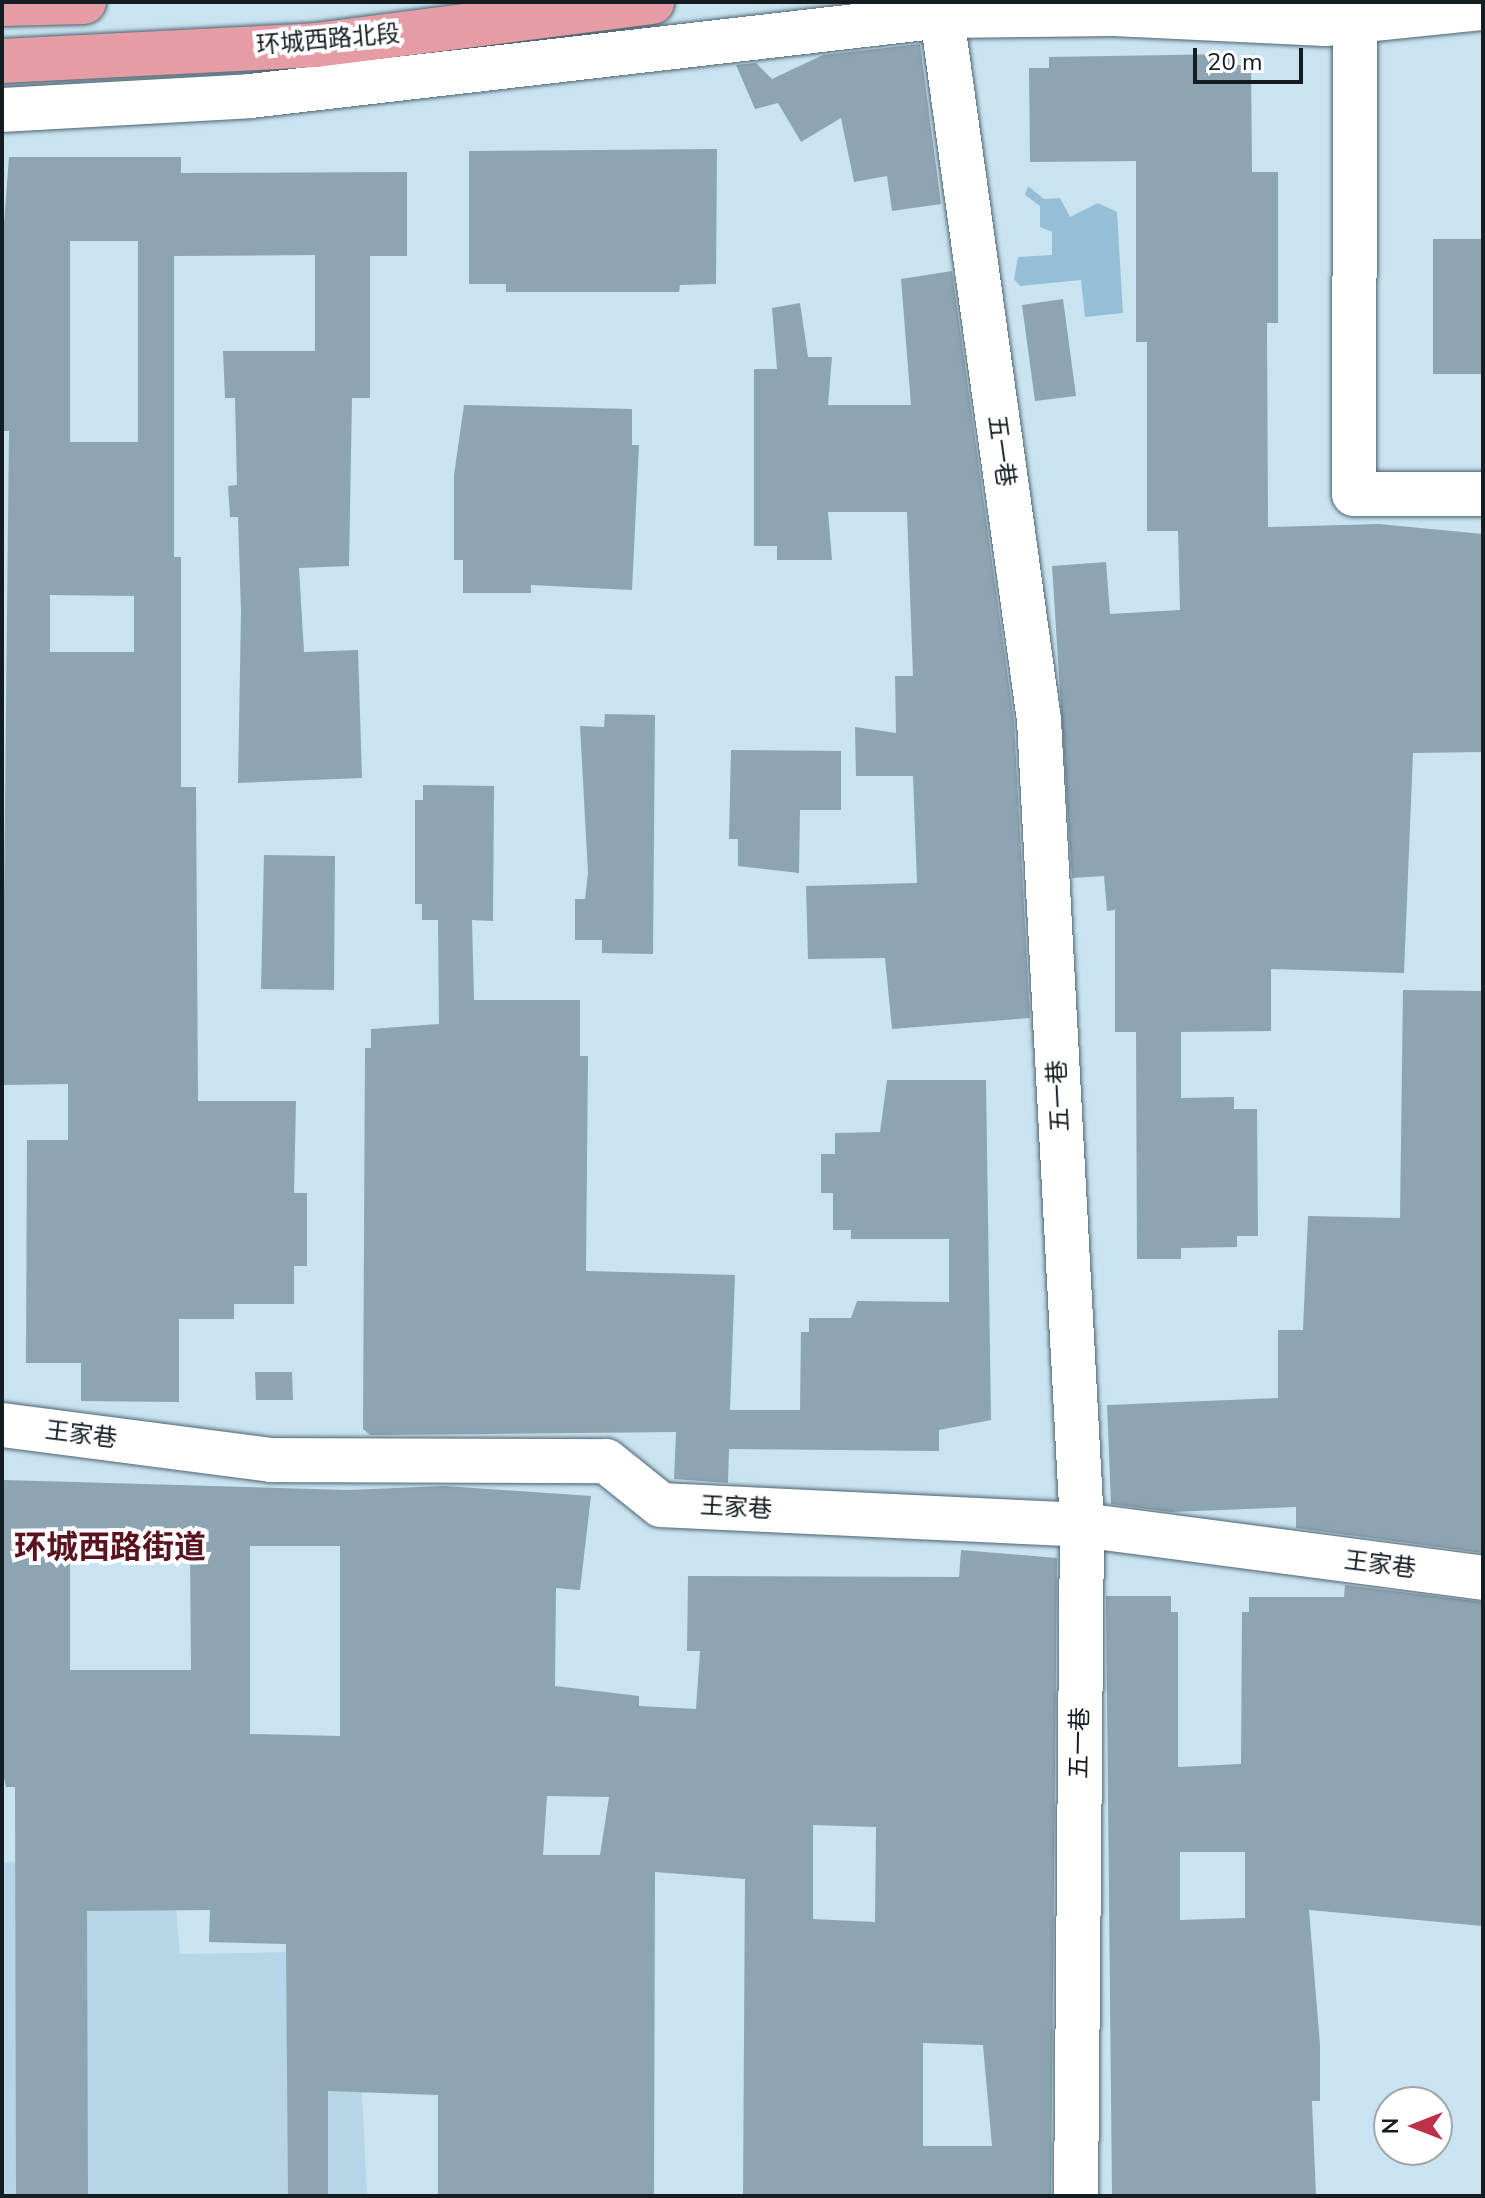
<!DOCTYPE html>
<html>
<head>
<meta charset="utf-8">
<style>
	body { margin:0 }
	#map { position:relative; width:1485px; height:2198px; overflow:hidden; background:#cae3f1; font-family:"Nunito Sans","Noto Sans SC",sans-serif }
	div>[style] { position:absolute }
	.built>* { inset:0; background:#b6d5e7 }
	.green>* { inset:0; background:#96bfd7 }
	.building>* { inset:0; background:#8da4b2 }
	.roads { filter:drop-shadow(0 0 2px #4e6470) drop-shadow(0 0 2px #4e6470) }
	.minor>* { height:44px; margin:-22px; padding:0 22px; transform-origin:22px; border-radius:22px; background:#fff }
	.major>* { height:44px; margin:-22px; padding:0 22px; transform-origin:22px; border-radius:22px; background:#e69ca5 }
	span { translate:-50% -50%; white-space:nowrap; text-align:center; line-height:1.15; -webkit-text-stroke:8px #fff; paint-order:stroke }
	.street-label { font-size:24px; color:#141d22 }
	.district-label { font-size:32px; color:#591420; font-weight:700 }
	.frame { position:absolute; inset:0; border:4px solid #141d22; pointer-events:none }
	.north { position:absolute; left:1373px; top:2086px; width:80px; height:80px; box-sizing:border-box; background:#fff; border:2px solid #a1a5a7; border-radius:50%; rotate:270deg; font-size:22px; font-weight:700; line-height:32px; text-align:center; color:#141d22 }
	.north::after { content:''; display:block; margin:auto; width:28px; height:36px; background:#bf2f4a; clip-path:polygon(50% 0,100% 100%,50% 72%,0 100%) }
	.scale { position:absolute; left:1193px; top:48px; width:110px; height:36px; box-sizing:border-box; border:4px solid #141d22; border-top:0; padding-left:10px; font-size:24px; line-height:28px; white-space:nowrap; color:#141d22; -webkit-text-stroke:6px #fff; paint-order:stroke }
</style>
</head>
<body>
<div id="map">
	<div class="built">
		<div style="clip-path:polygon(2px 1862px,172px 1865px,180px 1954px,355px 1951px,367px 2196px,2px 2196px)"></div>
	</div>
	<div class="green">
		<div style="clip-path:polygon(1028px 186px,1044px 199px,1060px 198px,1070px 217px,1098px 203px,1117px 212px,1123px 313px,1085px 317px,1081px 280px,1020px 286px,1014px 279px,1018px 257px,1052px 255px,1052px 232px,1040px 227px,1040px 206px,1025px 195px)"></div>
	</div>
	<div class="building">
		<div style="clip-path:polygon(920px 44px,941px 204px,892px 211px,887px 176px,854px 182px,841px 118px,801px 142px,778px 103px,755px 109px,736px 65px,756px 63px,772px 79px,823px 55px)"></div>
		<div style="clip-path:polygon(1232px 54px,1233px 65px,1251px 65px,1252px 172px,1278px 172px,1278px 323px,1267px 323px,1268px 527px,1379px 524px,1483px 534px,1483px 752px,1413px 753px,1404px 973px,1271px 969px,1271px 1031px,1181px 1032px,1181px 1098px,1234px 1097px,1234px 1109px,1257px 1109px,1258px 1236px,1237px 1236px,1237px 1247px,1181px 1248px,1181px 1259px,1137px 1259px,1136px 1032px,1115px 1032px,1115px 910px,1107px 911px,1104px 876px,1072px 878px,1052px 566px,1106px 562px,1110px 614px,1180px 610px,1178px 531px,1147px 531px,1147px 342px,1136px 342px,1136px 161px,1030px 162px,1029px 68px,1049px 68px,1049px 57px)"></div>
		<div style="clip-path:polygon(717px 149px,716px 284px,680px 285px,679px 292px,506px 292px,506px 284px,469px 284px,469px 151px)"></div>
		<div style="clip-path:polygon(evenodd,9px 157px,181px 157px,181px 173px,407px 172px,407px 256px,370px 256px,370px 398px,352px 398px,349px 566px,299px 568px,304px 652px,358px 650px,362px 778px,238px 783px,241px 612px,238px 517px,230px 517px,228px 486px,237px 485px,235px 398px,225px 398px,223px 351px,315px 351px,315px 255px,174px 256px,174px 557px,181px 557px,181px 787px,196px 787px,198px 1101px,296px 1101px,294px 1193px,307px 1193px,307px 1266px,294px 1266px,294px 1304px,234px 1304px,234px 1319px,179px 1319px,179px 1402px,81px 1401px,81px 1363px,26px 1363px,27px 1140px,68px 1140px,68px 1084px,2px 1085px,9px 431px,2px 431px,2px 250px,9px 157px,70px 241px,138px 241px,138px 442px,70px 442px,70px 241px,9px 157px,50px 595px,134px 596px,134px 652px,50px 652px,50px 595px)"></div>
		<div style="clip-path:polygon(1433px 239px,1483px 239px,1483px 374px,1433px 374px)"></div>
		<div style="clip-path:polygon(952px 271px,1014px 722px,1030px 1018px,892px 1029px,885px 958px,808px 959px,806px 886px,917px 883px,913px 776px,856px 776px,855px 727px,896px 733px,895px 676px,913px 676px,907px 512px,828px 512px,832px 560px,777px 560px,777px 546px,754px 546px,754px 369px,777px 369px,772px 308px,800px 303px,808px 357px,832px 357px,828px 405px,911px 405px,901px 279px)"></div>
		<div style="clip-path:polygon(1063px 299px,1076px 396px,1035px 401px,1022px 305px)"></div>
		<div style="clip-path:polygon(464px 405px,632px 409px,632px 445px,639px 445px,632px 590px,531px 585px,531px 593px,463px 593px,463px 560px,454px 560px,454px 475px)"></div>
		<div style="clip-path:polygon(605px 714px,655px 715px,653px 954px,602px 953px,602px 940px,575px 940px,575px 899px,585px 899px,588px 873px,580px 726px,604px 727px)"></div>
		<div style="clip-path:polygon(731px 750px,841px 751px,841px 810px,800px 810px,799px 873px,738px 866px,738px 839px,729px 839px)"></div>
		<div style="clip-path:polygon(423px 785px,494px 786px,493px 921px,472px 920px,474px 1000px,580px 1000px,580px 1056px,588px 1056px,586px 1271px,735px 1275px,730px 1410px,800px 1410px,801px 1332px,809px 1332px,809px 1318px,851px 1318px,857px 1301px,949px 1302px,949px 1239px,851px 1239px,851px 1230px,833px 1230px,833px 1193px,821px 1193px,821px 1154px,835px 1154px,835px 1133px,880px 1132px,887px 1080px,986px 1080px,991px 1420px,939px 1430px,939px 1451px,729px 1449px,728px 1483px,674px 1479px,676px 1432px,370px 1435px,363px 1429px,365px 1048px,371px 1048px,371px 1029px,439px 1024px,438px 920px,422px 920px,422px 904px,415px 904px,415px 800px,423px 800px)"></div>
		<div style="clip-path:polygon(264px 855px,335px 856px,334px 990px,261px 989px)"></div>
		<div style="clip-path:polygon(1403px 990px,1481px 991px,1483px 1553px,1296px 1528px,1296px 1507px,1171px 1512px,1111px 1504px,1107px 1405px,1278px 1398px,1278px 1330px,1303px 1330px,1308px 1216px,1400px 1218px)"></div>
		<div style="clip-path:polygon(255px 1372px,292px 1372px,293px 1400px,256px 1400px)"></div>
		<div style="clip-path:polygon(evenodd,4px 1480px,348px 1490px,444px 1486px,591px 1496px,580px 1590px,556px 1588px,555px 1686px,639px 1696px,639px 1706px,696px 1709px,700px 1651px,687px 1651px,688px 1576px,959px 1577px,961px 1550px,1057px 1558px,1051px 2196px,743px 2196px,745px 1879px,655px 1872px,654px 2196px,438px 2196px,438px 2095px,328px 2091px,328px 2196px,288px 2196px,286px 1944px,209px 1942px,210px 1910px,87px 1911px,88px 2196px,16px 2196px,15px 1787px,6px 1787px,2px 1769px,4px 1480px,250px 1546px,340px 1546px,340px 1736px,250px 1734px,250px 1546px,4px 1480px,70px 1550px,190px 1550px,191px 1670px,70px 1670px,70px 1550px,4px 1480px,547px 1796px,609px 1797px,600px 1855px,543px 1855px,547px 1796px,4px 1480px,813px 1825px,876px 1827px,875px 1922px,813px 1919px,813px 1825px,4px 1480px,923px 2043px,983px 2045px,992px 2146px,923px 2146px,923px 2043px)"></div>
		<div style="clip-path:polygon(evenodd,1345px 1585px,1483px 1602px,1483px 1926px,1309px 1910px,1320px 2045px,1320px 2101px,1312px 2101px,1316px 2196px,1112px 2196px,1106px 1596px,1171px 1596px,1171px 1612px,1178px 1612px,1178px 1767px,1241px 1764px,1242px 1612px,1249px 1612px,1249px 1597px,1344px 1597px,1345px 1585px,1180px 1852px,1245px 1852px,1245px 1918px,1180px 1920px,1180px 1852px)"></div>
	</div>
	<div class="roads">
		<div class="minor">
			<div style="left:940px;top:2px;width:725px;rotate:82.15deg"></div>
			<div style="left:1039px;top:720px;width:806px;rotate:86.94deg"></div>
			<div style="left:1082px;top:1525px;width:671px;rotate:90.51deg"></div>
			<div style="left:1355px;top:2px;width:492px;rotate:90.1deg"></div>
			<div style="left:1354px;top:494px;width:129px"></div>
			<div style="left:1114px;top:14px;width:211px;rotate:2.7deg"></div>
			<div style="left:1325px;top:24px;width:159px;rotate:-5.8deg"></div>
			<div style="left:2px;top:110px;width:248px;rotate:-3.2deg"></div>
			<div style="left:250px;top:96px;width:697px;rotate:-6.59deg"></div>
			<div style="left:942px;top:16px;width:172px;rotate:-0.7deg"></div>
			<div style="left:1114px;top:14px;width:28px;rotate:-26deg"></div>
			<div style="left:2px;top:1425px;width:271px;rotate:7.4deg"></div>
			<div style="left:271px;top:1460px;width:335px;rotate:0.2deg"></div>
			<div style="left:606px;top:1461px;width:70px;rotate:38.7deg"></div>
			<div style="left:661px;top:1505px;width:421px;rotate:2.7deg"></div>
			<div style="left:1082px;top:1525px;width:404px;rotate:7.5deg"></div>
		</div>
		<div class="major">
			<div style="left:2px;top:4px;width:82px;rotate:-1.4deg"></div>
			<div style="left:2px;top:61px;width:314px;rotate:-2.9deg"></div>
			<div style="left:316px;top:45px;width:339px;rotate:-7.3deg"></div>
		</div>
	</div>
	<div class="street-label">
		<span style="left:328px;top:40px;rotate:-5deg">环城西路北段</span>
		<span style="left:1001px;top:451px;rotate:82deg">五一巷</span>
		<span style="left:1059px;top:1096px;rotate:-93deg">五一巷</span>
		<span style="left:81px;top:1435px;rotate:7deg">王家巷</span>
		<span style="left:736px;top:1508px;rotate:3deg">王家巷</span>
		<span style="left:1380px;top:1565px;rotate:7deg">王家巷</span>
		<span style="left:1080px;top:1743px;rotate:-89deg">五一巷</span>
	</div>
	<div class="district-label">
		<span style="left:110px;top:1548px">环城西路街道</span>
	</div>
	<div class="frame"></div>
	<div class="north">N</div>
	<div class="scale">20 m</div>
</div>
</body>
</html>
